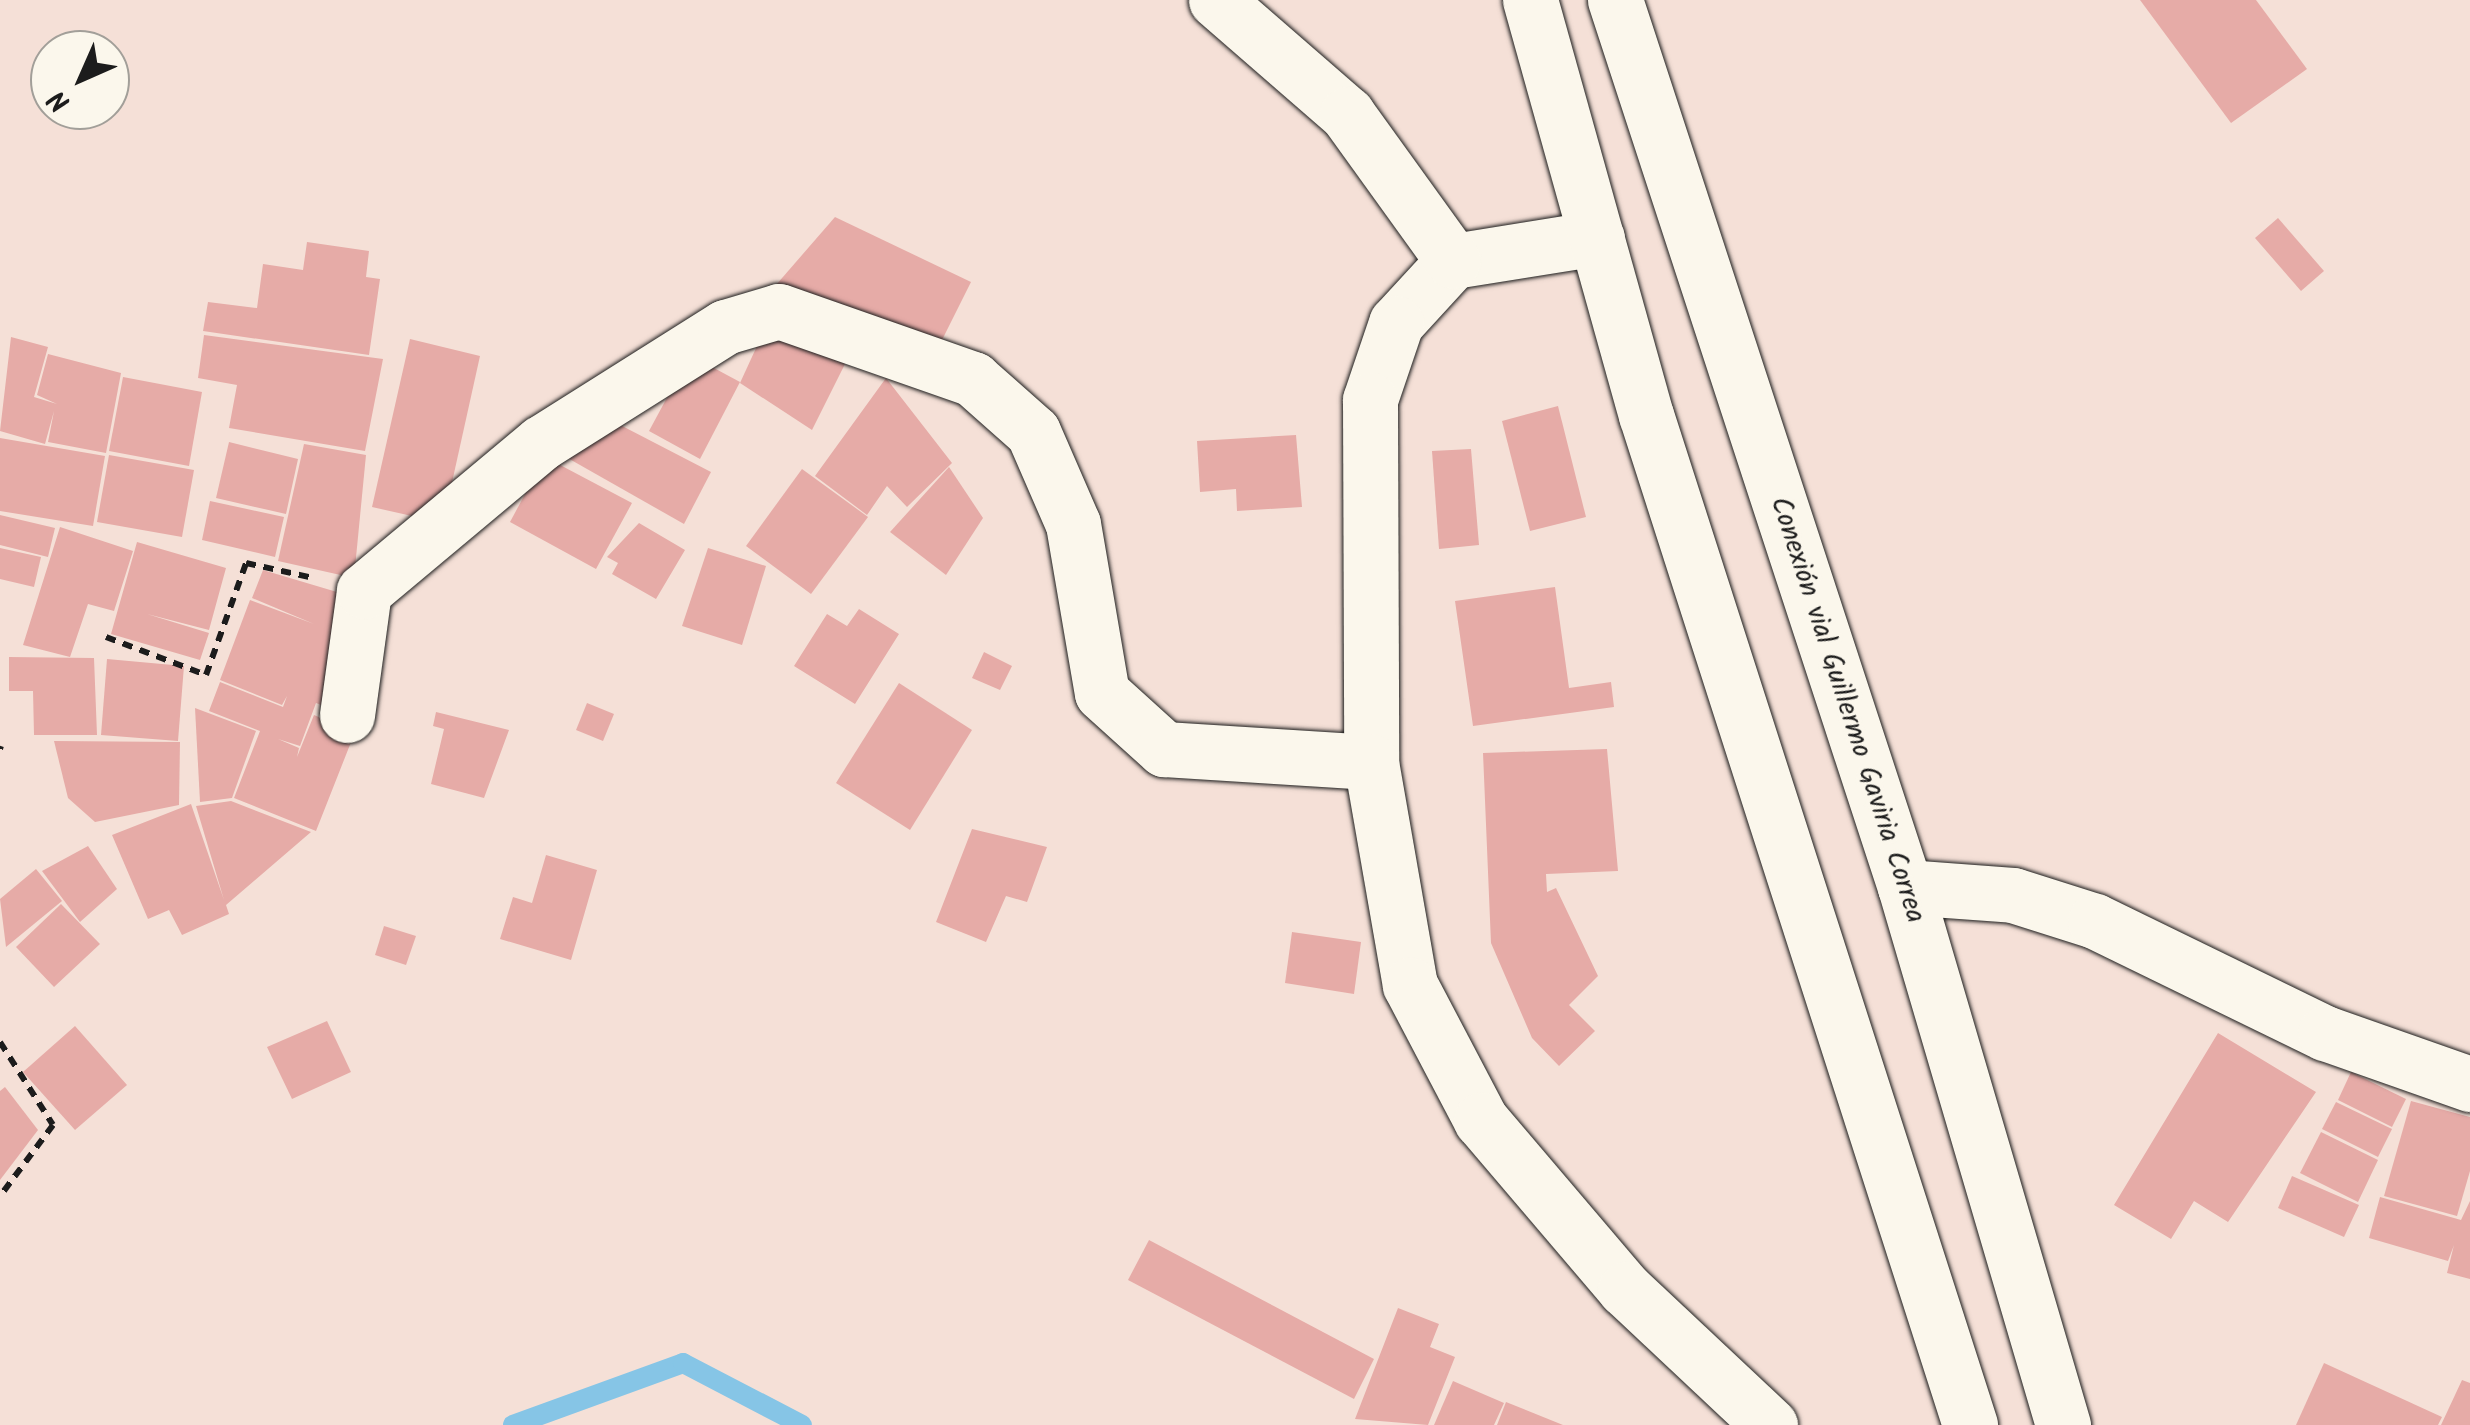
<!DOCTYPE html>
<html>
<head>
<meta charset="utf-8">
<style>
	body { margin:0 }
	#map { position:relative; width:2470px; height:1425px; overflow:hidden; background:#f5e0d7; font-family:Kalam,sans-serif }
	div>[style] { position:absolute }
	.stream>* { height:20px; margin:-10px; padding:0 10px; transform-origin:10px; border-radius:10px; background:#86c5e6 }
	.building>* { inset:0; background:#e6aba7 }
	.path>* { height:6px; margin-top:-3px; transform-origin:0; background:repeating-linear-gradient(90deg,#1c1c1c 0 10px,transparent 0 18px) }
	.roads { filter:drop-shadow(0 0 2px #1c1c1c) drop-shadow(0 0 2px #1c1c1c) }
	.minor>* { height:55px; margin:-27.5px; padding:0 27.5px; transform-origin:27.5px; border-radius:27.5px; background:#fbf7ec }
	.tertiary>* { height:55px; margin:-27.5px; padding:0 27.5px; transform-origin:27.5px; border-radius:27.5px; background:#fbf7ec }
	.trunk>* { height:55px; margin:-27.5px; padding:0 27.5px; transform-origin:27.5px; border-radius:27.5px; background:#fbf7ec }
	span { translate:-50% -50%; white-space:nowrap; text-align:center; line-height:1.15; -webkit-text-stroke:8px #fbf7ec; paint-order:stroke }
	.street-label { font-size:28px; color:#1c1c1c }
	.north { position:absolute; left:30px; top:30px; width:100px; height:100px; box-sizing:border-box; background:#fbf7ec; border:2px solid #a29f99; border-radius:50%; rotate:225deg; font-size:28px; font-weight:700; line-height:40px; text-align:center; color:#1c1c1c }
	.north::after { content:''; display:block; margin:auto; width:35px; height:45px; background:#1c1c1c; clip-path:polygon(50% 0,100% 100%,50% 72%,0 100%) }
</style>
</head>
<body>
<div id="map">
	<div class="stream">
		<div style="left:513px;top:1425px;width:181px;rotate:-20deg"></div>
		<div style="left:683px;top:1363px;width:134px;rotate:27.5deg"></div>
	</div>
	<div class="building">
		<div style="clip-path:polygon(2140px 0,2256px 0,2307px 69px,2231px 123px)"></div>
		<div style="clip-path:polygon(835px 217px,971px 282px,942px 340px,916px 351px,776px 285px)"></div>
		<div style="clip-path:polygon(2278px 218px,2324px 271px,2301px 291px,2255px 238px)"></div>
		<div style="clip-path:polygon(307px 242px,369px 251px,366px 277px,380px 279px,369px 355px,203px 331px,208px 302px,257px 308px,263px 264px,303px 270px)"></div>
		<div style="clip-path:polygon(768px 322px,846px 362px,812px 430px,740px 383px)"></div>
		<div style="clip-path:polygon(204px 335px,383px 359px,365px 451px,229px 428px,237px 385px,198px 378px)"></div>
		<div style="clip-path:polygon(11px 337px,48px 347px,34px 397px,57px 404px,37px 395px,48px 354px,121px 373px,106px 453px,48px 442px,54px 411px,45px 444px,0 431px)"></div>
		<div style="clip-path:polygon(410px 339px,480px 356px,443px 523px,372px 507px)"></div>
		<div style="clip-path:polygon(699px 360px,740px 382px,700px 459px,649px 431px,683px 368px)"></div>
		<div style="clip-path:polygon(123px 377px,202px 392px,189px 466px,109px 451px)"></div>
		<div style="clip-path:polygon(886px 378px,952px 463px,907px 507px,887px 486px,867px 515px,815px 476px)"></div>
		<div style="clip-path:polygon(1558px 406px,1586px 517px,1530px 531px,1502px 421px)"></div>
		<div style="clip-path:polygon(599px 414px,711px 472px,684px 524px,550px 448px)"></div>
		<div style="clip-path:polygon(1296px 435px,1302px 507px,1237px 511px,1236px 489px,1200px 492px,1197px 441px)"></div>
		<div style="clip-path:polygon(0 438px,105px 456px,93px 526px,0 511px)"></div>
		<div style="clip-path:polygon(229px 442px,298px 459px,286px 514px,216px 498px)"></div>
		<div style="clip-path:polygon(304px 444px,366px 455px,354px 578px,278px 561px)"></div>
		<div style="clip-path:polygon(1471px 449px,1479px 545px,1439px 549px,1432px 451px)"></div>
		<div style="clip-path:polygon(109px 455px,194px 470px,182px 537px,97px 522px)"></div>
		<div style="clip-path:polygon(545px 457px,632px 503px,596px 569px,510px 522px)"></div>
		<div style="clip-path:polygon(949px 467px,983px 518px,946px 575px,890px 532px)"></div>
		<div style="clip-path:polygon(802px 469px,868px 517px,811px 594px,746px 546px)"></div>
		<div style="clip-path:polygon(210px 501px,284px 517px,275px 557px,202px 540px)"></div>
		<div style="clip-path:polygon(0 515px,55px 528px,48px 557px,0 545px)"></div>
		<div style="clip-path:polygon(639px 523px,685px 550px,656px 599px,612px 574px,618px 563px,607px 557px)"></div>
		<div style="clip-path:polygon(60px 527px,133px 551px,114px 611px,88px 604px,70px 657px,23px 645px)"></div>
		<div style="clip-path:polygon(137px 542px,226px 568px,209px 630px,147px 614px,209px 633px,200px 660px,111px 634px)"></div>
		<div style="clip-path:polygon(0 548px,41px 557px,34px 587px,0 579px)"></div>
		<div style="clip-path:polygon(708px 548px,766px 566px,742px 645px,682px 626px)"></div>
		<div style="clip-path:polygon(263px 570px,347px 595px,329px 708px,316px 703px,300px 746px,278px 739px,299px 748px,297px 757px,314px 715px,355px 732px,316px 831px,234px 798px,260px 731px,209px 711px,220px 682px,283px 707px,287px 696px,282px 705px,220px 680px,250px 600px,314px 624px,252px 598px)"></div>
		<div style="clip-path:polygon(1555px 587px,1569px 688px,1611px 682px,1614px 707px,1473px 726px,1455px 601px)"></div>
		<div style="clip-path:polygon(859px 609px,899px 634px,855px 704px,794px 666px,827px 614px,847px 626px)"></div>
		<div style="clip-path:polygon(984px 652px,1012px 666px,1000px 690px,972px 678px)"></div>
		<div style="clip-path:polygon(9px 657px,94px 658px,97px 735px,34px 735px,33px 691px,9px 691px)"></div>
		<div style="clip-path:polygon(107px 659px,184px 666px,178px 741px,101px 735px)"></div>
		<div style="clip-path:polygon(899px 683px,972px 730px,910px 830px,836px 783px)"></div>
		<div style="clip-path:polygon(587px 703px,614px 714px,603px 741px,576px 730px)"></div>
		<div style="clip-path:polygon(195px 708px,256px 731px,232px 798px,200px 802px)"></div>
		<div style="clip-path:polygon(436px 712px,509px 730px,484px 798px,431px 784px,444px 729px,433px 726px)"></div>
		<div style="clip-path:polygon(54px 741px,180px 742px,179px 805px,95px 822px,68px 798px)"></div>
		<div style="clip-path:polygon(1607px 749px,1618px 871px,1546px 874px,1547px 892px,1556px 888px,1598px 976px,1569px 1005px,1595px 1031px,1559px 1066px,1532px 1038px,1491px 943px,1483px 753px)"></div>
		<div style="clip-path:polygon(231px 801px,311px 832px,226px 905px,229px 914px,182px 935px,169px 910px,148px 919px,112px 835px,191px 804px,224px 900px,196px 806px)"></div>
		<div style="clip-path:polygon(972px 829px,1047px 847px,1027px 902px,1006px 896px,986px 942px,936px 922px)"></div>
		<div style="clip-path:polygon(88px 846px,117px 889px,80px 922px,42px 871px)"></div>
		<div style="clip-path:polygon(546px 855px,597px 870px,571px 960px,500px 939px,513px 897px,532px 903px)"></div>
		<div style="clip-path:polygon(36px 869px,62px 901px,6px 947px,0 899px)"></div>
		<div style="clip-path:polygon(61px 904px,100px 944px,54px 987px,16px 947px)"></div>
		<div style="clip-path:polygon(384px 926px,416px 936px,406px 965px,375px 955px)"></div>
		<div style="clip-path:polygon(1292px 932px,1361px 942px,1354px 994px,1285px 983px)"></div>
		<div style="clip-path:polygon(327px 1021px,351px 1072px,292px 1099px,267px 1047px)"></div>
		<div style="clip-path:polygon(75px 1026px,127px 1085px,75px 1130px,23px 1072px)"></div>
		<div style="clip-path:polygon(2218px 1033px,2316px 1092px,2228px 1222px,2194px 1201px,2171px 1239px,2114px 1205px)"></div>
		<div style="clip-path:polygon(2351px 1072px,2406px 1099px,2392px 1127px,2338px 1100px)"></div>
		<div style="clip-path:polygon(5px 1087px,38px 1130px,0 1180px,0 1091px)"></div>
		<div style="clip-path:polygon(2411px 1101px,2470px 1117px,2470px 1171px,2457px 1216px,2384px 1196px)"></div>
		<div style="clip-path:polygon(2336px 1102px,2392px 1129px,2378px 1157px,2322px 1129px)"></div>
		<div style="clip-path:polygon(2321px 1132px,2378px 1160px,2358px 1202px,2300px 1173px)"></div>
		<div style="clip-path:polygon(2292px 1176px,2359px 1205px,2344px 1237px,2278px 1208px)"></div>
		<div style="clip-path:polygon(2380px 1197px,2461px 1220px,2470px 1201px,2470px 1279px,2447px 1273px,2454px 1245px,2448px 1261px,2369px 1238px)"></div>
		<div style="clip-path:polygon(1149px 1240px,1374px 1359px,1354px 1399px,1128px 1280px)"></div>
		<div style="clip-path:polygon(1398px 1308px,1439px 1324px,1430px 1347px,1455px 1357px,1428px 1425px,1355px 1419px)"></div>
		<div style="clip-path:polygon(2324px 1363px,2442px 1417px,2438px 1425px,2296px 1425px)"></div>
		<div style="clip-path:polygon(2462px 1380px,2470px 1383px,2470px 1425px,2441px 1425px)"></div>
		<div style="clip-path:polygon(1453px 1381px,1504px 1403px,1494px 1425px,1434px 1425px)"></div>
		<div style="clip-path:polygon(1506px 1402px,1563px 1425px,1497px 1425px)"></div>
	</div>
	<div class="path">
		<div style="left:106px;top:637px;width:107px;rotate:20.8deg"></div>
		<div style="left:206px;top:675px;width:119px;rotate:-70.3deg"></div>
		<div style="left:246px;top:563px;width:65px;rotate:12.5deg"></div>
		<div style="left:0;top:749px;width:3px;rotate:-72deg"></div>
		<div style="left:0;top:1042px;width:98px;rotate:57.4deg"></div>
		<div style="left:53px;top:1125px;width:89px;rotate:126.7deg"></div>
	</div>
	<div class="roads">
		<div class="minor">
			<div style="left:1597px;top:238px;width:146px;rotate:170.9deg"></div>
			<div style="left:1453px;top:261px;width:84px;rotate:132.6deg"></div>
			<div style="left:1396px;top:323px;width:81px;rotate:108.7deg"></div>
			<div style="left:1370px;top:400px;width:362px;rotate:89.8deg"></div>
			<div style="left:1371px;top:762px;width:226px;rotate:80.1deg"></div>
			<div style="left:1410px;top:985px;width:153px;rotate:62.3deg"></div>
			<div style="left:1481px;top:1120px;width:222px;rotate:49.6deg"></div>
			<div style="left:1625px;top:1289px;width:199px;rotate:43.2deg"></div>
			<div style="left:347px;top:715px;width:125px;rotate:-82.2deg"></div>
			<div style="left:364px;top:591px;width:231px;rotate:-39.9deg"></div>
			<div style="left:541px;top:443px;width:218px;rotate:-32.2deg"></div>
			<div style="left:725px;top:327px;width:56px;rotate:-16.5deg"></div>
			<div style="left:779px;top:311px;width:206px;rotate:19.3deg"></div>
			<div style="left:973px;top:379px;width:80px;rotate:41.5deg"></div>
			<div style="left:1033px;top:432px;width:100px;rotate:66.5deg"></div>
			<div style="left:1073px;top:524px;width:171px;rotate:80.3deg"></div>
			<div style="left:1102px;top:693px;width:84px;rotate:42.1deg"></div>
			<div style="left:1164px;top:749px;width:207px;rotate:3.6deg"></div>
			<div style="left:1905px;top:887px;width:108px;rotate:4.2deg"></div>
			<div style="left:2013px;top:895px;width:86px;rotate:17.6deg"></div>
			<div style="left:2095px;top:921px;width:256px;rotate:26deg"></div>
			<div style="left:2325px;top:1033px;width:154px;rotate:19.4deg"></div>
		</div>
		<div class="tertiary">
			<div style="left:1216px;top:0;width:174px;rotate:41deg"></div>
			<div style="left:1347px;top:114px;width:181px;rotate:54.2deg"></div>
		</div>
		<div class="trunk">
			<div style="left:1530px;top:0;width:431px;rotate:74.4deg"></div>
			<div style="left:1646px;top:415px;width:1061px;rotate:72.21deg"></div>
			<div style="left:1615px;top:0;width:933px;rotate:71.9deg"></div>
			<div style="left:1905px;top:887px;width:561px;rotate:73.63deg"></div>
		</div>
	</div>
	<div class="street-label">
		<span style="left:1847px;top:710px;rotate:72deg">Conexión vial Guillermo Gaviria Correa</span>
	</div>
	<div class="north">N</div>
</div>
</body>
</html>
